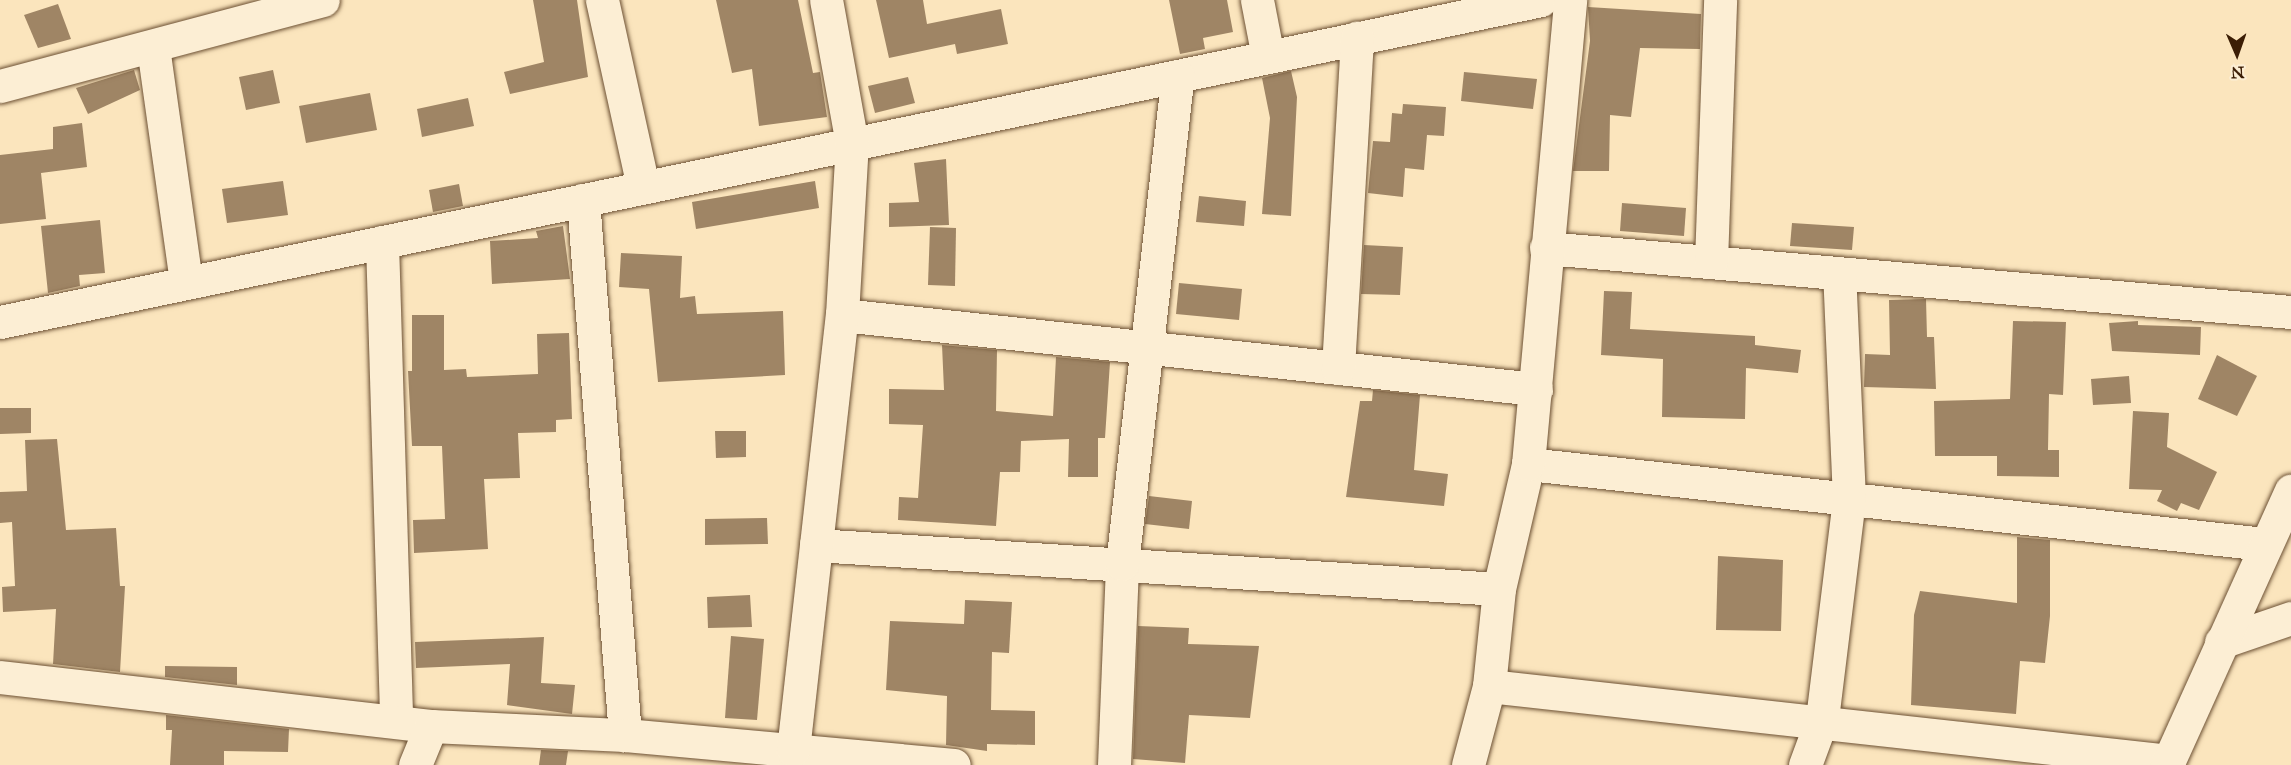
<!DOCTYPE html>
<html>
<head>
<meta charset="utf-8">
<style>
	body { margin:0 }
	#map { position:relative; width:2291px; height:765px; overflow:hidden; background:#fbe5bd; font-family:"IM FELL Great Primer",serif }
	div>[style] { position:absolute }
	.building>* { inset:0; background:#9f8565 }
	.roads { filter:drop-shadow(0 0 2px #6c5033) drop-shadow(0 0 2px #6c5033) }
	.street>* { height:33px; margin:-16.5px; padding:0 16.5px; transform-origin:16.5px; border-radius:16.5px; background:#fceed4 }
	.secondary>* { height:33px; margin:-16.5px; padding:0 16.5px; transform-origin:16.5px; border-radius:16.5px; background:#fceed4 }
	span { translate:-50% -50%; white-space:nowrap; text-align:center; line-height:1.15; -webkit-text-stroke:5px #fceed4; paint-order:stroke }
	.north { position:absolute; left:2207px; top:24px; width:60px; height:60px; -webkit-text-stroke:4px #fceed4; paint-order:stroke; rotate:178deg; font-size:16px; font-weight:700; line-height:24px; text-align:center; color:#3c1e05 }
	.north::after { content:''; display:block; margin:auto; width:21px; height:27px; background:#3c1e05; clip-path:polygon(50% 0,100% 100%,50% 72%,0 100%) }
</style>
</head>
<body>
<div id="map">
	<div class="building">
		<div style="clip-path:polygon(533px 0,577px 0,588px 77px,510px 94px,504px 72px,544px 62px)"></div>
		<div style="clip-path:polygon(716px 0,798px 0,813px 73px,820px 72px,827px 117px,759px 126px,752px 69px,732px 73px)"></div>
		<div style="clip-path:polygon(876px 0,923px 0,927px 24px,1001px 9px,1008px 44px,957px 54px,955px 44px,889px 58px)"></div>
		<div style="clip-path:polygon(1169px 0,1227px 0,1233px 32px,1203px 38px,1205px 49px,1180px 54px)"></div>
		<div style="clip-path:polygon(58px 4px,71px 39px,38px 48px,24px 15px)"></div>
		<div style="clip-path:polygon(1588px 7px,1701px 14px,1700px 49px,1640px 48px,1631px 117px,1610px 115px,1609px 171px,1573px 171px,1590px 41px)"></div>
		<div style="clip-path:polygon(134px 70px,140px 90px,88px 114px,76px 88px)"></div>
		<div style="clip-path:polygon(273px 70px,280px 103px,246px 110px,239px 77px)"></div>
		<div style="clip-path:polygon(1291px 71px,1297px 97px,1291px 216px,1262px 214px,1270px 118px,1262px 78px)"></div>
		<div style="clip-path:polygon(1464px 72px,1537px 79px,1533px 109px,1461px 101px)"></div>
		<div style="clip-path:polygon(908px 77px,915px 103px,875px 113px,868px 86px)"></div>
		<div style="clip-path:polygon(370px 93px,377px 130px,306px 143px,299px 106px)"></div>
		<div style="clip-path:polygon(468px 98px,474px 126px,422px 137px,417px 109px)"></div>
		<div style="clip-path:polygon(1403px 104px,1446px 107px,1444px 136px,1427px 135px,1424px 170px,1405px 168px,1403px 197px,1368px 193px,1373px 141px,1390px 142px,1392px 113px,1402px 114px)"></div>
		<div style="clip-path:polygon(82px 123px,87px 167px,41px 173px,46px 219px,0 224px,0 155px,53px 149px,53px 127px)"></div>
		<div style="clip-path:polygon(946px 159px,949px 225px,889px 227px,889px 203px,919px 202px,914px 163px)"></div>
		<div style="clip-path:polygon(283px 181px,288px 215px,227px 223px,222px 189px)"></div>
		<div style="clip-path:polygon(815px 181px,819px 208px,696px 229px,692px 202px)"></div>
		<div style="clip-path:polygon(459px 184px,463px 206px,433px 212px,429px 190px)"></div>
		<div style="clip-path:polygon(1199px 196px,1246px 201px,1244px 226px,1196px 222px)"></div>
		<div style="clip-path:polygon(1622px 203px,1686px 208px,1684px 236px,1620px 231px)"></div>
		<div style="clip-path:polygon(100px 220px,105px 273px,79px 275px,80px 286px,48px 293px,41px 226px)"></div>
		<div style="clip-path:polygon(1792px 223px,1854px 227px,1852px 250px,1790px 246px)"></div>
		<div style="clip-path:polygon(563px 226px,570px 279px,492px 284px,490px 241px,538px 238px,536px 231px)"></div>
		<div style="clip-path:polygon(930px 227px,956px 228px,955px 286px,928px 285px)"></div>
		<div style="clip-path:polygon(1364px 245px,1403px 247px,1400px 295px,1361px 294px)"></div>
		<div style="clip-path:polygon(621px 253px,682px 256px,680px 298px,695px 296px,697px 314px,783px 311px,785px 375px,658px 382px,649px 289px,619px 287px)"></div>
		<div style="clip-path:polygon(1179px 283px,1242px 289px,1239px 320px,1176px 314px)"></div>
		<div style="clip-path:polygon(1604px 291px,1632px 292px,1630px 329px,1755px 336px,1755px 345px,1801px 350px,1798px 373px,1746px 368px,1745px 419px,1662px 417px,1663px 359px,1601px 355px)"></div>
		<div style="clip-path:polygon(1926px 299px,1927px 337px,1934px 337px,1936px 389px,1864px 387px,1865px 354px,1890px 355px,1889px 300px)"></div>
		<div style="clip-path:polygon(412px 315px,444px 315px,444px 370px,466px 369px,467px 377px,538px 374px,537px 334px,569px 333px,572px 419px,556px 420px,556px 432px,518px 433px,520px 478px,484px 479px,488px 549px,414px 553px,413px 520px,445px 519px,442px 446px,412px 446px,408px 371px,412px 371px)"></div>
		<div style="clip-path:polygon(2013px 321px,2066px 322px,2063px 395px,2049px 394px,2048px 450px,2059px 450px,2059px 477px,1997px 476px,1997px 456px,1935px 456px,1934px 401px,2010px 399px)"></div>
		<div style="clip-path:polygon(2138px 321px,2138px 325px,2201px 327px,2200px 355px,2112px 351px,2109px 323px)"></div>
		<div style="clip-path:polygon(942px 345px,997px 350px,996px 411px,1053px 416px,1056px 357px,1110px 362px,1105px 438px,1098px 438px,1098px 477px,1068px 477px,1069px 439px,1021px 441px,1020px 472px,1000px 472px,996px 526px,898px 520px,899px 497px,918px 498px,923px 425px,889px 424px,889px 389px,944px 390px)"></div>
		<div style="clip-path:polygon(2217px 355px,2257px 376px,2237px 416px,2198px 399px)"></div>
		<div style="clip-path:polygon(2129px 376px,2131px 403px,2093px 405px,2091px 379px)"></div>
		<div style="clip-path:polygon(1373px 390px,1420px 395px,1414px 470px,1448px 474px,1444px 506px,1346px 497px,1360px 401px,1372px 401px)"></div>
		<div style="clip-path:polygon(0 408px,31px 408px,31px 433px,0 434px)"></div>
		<div style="clip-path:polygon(2133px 411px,2169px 413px,2167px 447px,2217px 472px,2199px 510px,2181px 503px,2177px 511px,2157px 501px,2162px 490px,2129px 489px)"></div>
		<div style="clip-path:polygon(715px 431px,746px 431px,746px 457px,716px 458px)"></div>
		<div style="clip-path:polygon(57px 439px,66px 530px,116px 528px,120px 586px,125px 586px,120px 672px,53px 664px,56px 609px,3px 612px,2px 587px,15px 586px,12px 522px,0 523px,0 492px,27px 491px,25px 440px)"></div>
		<div style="clip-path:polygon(1149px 496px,1192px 501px,1189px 529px,1145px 524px)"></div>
		<div style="clip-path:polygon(767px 518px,768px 544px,705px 545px,705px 519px)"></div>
		<div style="clip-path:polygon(2017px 537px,2050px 540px,2050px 616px,2045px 663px,2020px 661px,2016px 714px,1911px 705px,1914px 615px,1920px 591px,2017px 603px)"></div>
		<div style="clip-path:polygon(1718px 556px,1783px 560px,1781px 631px,1716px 630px)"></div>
		<div style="clip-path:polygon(750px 595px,752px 627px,708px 628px,707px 597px)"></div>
		<div style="clip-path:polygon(965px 600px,1012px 602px,1009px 653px,992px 652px,991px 710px,1035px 711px,1035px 745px,987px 744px,987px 751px,946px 745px,947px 696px,886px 690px,890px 621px,964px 624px)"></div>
		<div style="clip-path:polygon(1138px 626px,1189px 628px,1188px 644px,1259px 646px,1250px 718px,1189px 715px,1185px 763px,1133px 759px)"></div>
		<div style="clip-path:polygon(731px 636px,764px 639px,757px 720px,725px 718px)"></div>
		<div style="clip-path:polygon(544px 637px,541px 683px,575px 685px,572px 714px,507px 705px,510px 664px,416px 668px,415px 642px)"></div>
		<div style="clip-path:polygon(165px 666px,237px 667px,237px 685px,165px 677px)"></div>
		<div style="clip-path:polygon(166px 715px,289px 729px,288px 752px,224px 751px,224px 765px,170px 765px,172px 730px,166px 730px)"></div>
		<div style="clip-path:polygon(541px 750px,568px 751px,566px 765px,539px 765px)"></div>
	</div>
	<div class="roads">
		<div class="street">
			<div style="left:602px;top:0;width:191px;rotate:77.6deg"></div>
			<div style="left:1257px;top:0;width:58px;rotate:79.1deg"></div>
			<div style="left:153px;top:47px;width:238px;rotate:82deg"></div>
			<div style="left:0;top:86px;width:334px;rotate:-14.9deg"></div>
			<div style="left:583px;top:200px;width:537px;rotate:85.51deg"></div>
			<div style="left:382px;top:242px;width:479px;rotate:88.3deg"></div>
			<div style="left:1546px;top:248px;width:748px;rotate:4.91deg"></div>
			<div style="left:1711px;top:262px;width:262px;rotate:-88deg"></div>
			<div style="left:842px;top:315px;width:698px;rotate:6.09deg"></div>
			<div style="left:0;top:322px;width:1574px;rotate:-11.8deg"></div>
			<div style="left:1338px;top:368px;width:331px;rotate:-86.7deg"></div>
			<div style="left:1528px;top:464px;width:740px;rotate:6.2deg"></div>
			<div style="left:816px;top:545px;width:684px;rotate:3.69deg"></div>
			<div style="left:2221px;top:642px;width:74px;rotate:-18.9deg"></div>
			<div style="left:0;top:677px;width:434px;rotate:6.5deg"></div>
			<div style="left:431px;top:726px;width:194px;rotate:2.7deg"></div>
			<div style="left:625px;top:735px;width:330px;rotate:5.2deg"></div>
			<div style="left:1489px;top:686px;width:684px;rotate:6.29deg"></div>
			<div style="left:793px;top:750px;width:438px;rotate:-83.6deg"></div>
			<div style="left:842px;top:315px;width:171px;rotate:-86.7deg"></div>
			<div style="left:852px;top:144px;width:146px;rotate:-100.2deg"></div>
			<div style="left:415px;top:765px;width:42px;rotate:-67.7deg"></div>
			<div style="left:1114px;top:765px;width:201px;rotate:-87.7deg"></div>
			<div style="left:1122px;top:564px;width:491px;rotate:-83.5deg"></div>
			<div style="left:1468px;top:765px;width:82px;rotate:-75.1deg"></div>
			<div style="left:1489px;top:686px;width:98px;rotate:-84.1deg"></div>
			<div style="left:1499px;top:589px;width:128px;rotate:-76.9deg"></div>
			<div style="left:1528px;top:464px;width:466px;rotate:-84.8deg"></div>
			<div style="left:1805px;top:765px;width:49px;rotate:-69.7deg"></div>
			<div style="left:1822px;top:719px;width:222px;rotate:-83deg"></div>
			<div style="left:1849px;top:499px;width:226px;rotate:-92.5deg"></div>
		</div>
		<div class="secondary">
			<div style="left:2167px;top:765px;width:301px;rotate:-65.7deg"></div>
		</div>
	</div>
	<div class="north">N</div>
</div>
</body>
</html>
